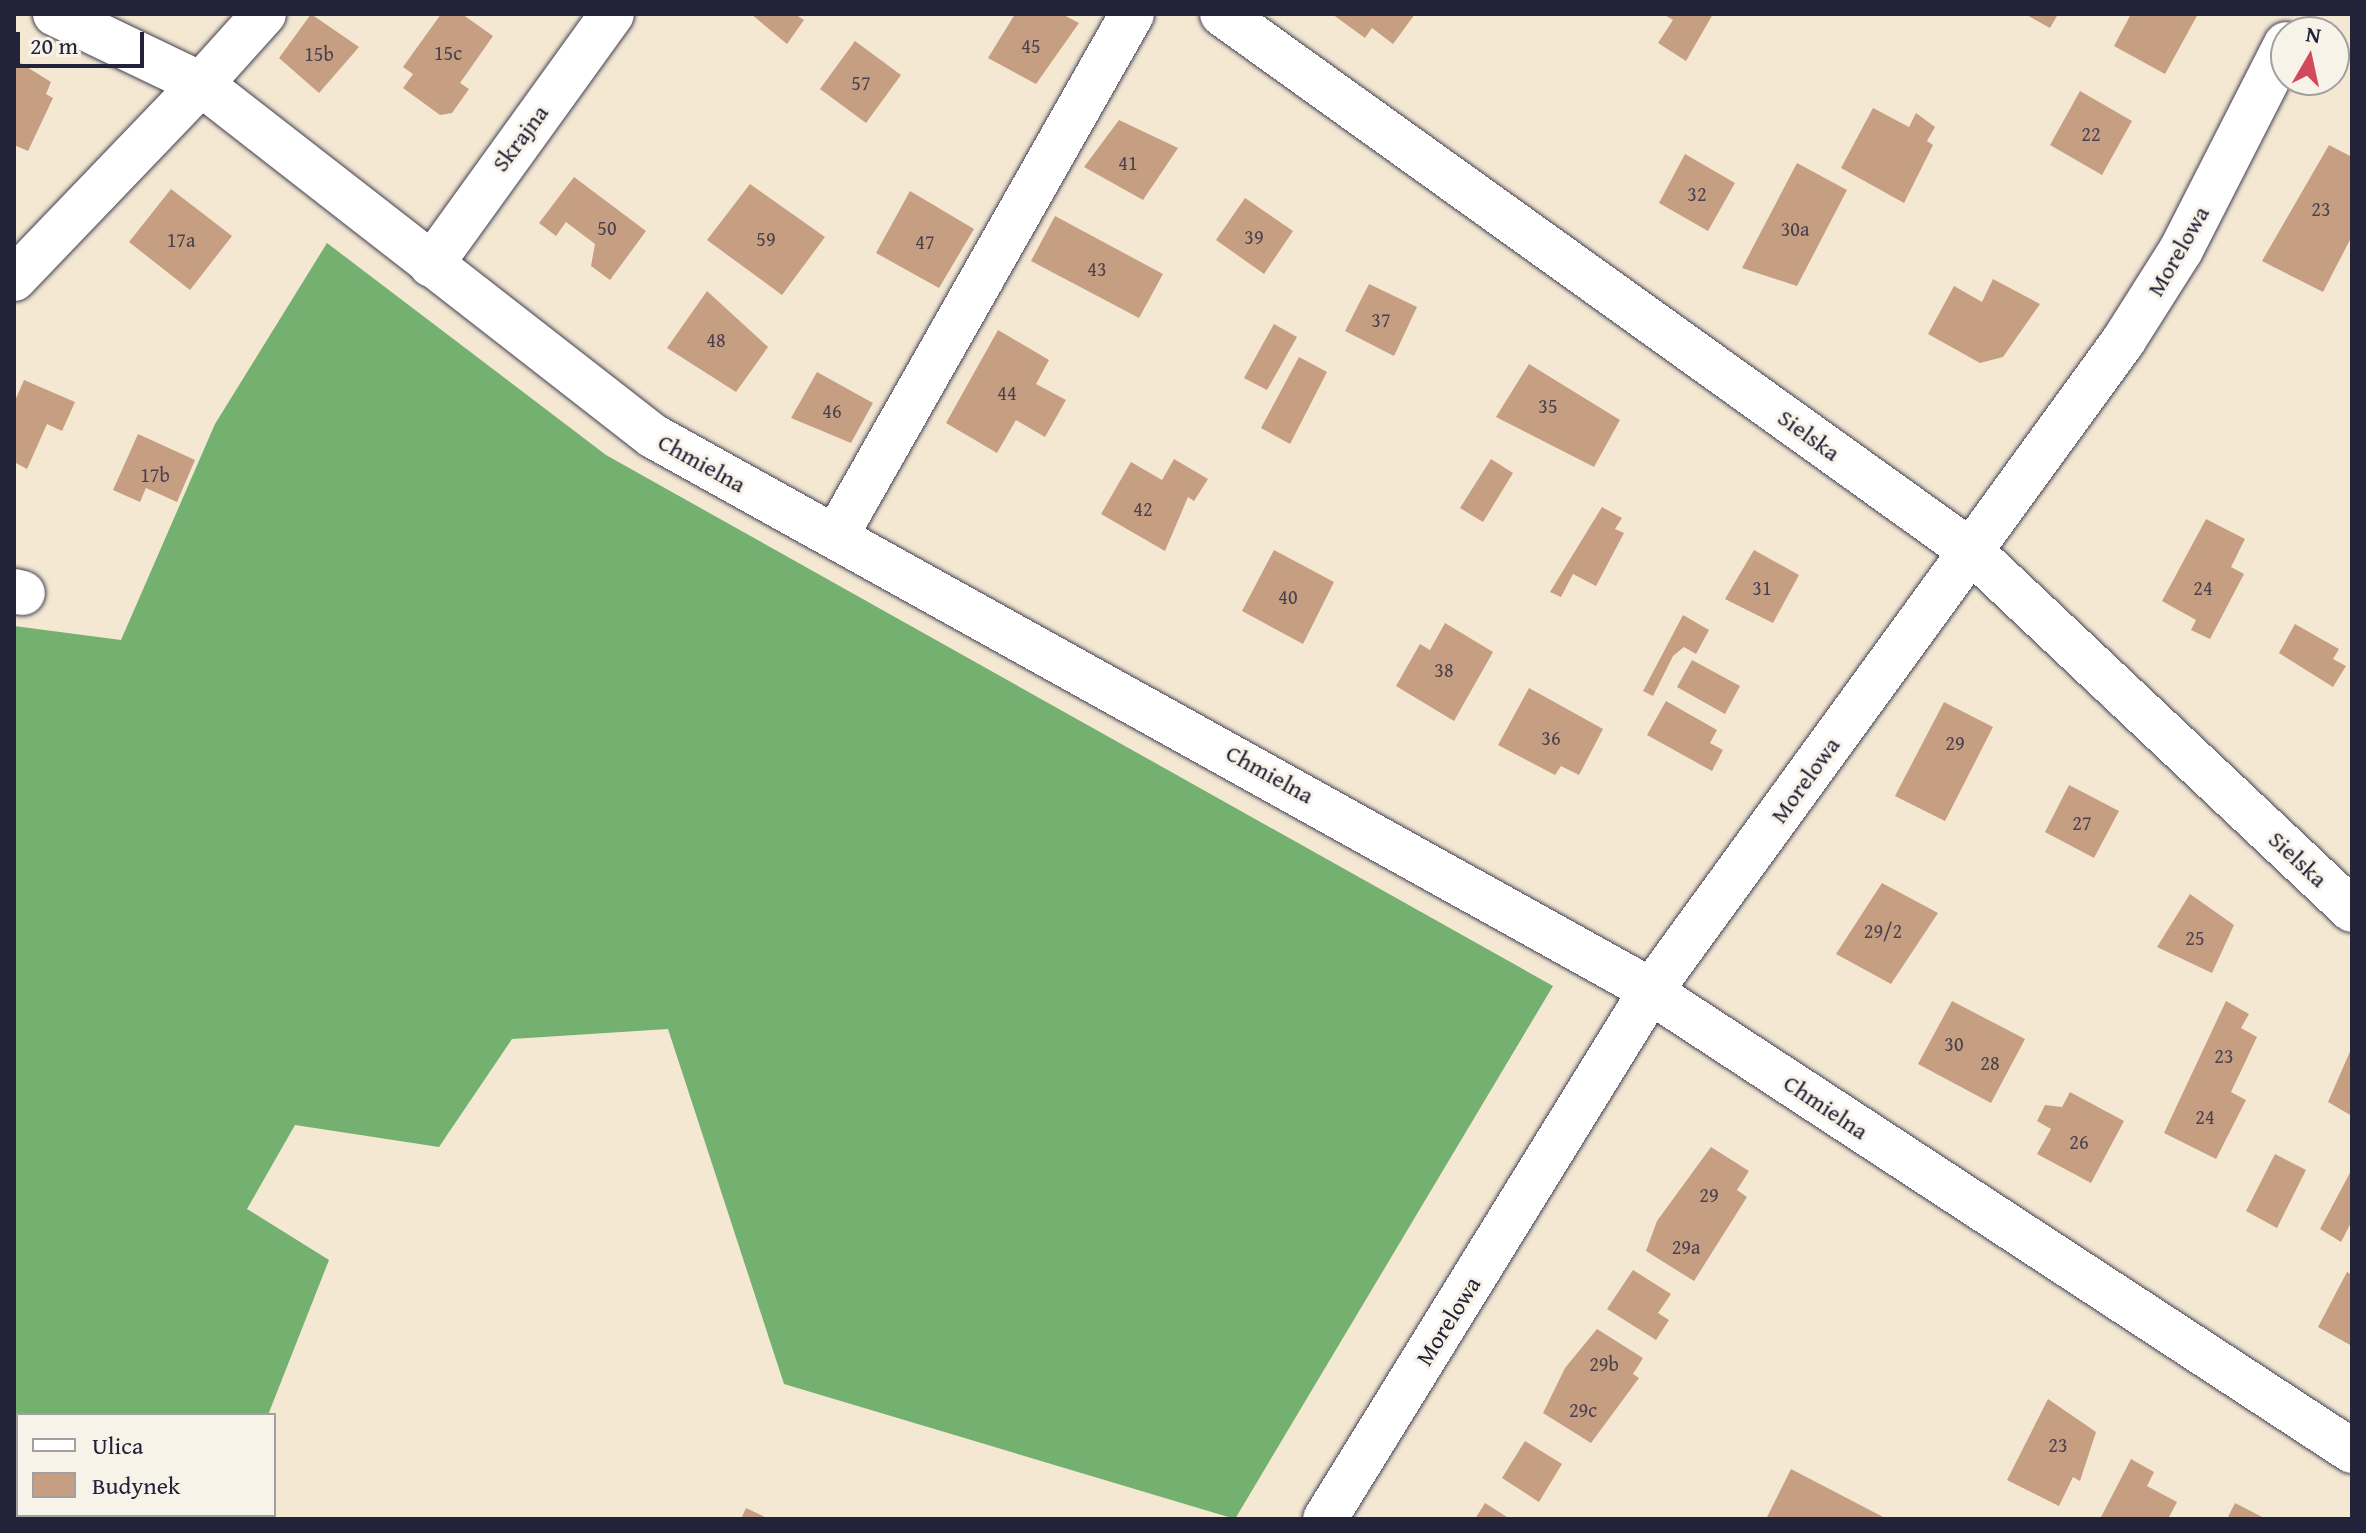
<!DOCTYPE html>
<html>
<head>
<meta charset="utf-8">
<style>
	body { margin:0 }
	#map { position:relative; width:2366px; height:1533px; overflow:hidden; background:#f4e8d3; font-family:"Gentium Book Plus",serif }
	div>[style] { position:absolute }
	.forest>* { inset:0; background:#74b06f }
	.building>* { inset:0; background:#c69f83 }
	.roads { filter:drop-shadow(0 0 2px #424052) drop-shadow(0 0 2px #424052) }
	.minor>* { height:44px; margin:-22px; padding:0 22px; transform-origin:22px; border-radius:22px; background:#fff }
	span { translate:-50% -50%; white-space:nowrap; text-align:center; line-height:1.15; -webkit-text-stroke:6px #f7f3e8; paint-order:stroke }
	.number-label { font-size:20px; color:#4b414d }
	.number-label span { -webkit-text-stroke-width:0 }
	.street-label { font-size:24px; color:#22223b }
	.frame { position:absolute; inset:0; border:16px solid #22223b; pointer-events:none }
	.legend { position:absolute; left:16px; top:1413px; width:260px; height:104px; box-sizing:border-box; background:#f7f3e8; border:2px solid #a29fa3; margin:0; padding:10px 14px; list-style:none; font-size:24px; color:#22223b }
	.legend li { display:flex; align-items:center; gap:16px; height:40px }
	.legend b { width:40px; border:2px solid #a29fa3 }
	.north { position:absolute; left:2270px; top:16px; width:80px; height:80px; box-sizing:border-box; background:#f7f3e8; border:2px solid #a29fa3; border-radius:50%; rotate:9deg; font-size:22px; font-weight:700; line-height:32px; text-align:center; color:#22223b }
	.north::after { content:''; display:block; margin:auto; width:28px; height:36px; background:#d1495b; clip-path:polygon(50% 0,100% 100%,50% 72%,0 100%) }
	.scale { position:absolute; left:16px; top:32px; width:128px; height:36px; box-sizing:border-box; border:4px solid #22223b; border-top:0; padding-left:10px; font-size:24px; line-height:28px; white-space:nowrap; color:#22223b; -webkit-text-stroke:6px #f7f3e8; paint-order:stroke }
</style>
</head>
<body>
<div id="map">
	<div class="forest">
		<div style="clip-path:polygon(327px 243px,606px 455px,1553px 986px,1235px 1519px,784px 1384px,668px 1029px,512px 1039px,439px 1147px,295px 1125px,247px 1209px,329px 1260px,268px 1415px,18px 1415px,18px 1515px,113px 1515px,14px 1519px,14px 626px,121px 640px,215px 424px)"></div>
		<div style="clip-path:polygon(140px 1515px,266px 1515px,266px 1519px,142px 1519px)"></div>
	</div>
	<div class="building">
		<div style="clip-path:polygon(311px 14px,359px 47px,319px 93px,279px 58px)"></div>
		<div style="clip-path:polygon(441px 14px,462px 14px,493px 36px,460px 83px,469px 89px,452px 113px,440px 115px,403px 88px,413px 74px,403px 67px)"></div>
		<div style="clip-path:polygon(751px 14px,795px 14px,804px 20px,787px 44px)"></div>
		<div style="clip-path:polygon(1015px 14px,1062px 14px,1079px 23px,1036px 84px,988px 58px)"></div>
		<div style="clip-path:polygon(1332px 14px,1415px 14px,1393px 44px,1372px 28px,1365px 38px)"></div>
		<div style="clip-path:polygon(1663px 14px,1713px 14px,1686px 61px,1658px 43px,1673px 20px)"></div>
		<div style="clip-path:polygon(2025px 14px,2058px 14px,2050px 28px)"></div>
		<div style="clip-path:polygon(2131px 14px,2198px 14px,2165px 74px,2114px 46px)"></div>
		<div style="clip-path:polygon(855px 41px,901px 75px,866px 123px,820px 89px)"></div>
		<div style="clip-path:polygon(14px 59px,51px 82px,46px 94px,53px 98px,28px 151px,14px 145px)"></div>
		<div style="clip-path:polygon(2080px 91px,2132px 121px,2102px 175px,2050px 145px)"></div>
		<div style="clip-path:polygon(1873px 108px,1909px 127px,1916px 113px,1935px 127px,1927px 141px,1933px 145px,1904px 203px,1841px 168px)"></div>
		<div style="clip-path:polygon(1119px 120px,1178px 148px,1143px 200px,1084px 167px)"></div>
		<div style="clip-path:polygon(2329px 145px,2352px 157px,2352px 236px,2323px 292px,2262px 261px)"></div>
		<div style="clip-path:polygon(1685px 154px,1735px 183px,1708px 231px,1659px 203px)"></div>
		<div style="clip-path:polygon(1797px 163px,1847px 190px,1797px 286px,1742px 268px)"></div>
		<div style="clip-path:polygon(574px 177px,646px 231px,610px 280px,591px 266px,595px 244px,566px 222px,556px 236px,539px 223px)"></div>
		<div style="clip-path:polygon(750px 184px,825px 237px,782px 295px,707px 240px)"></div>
		<div style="clip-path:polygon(171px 189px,232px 236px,190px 290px,129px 242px)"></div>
		<div style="clip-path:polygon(910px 191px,974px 229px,939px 288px,876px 253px)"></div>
		<div style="clip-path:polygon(1245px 198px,1293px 231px,1264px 274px,1216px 240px)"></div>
		<div style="clip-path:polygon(1055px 216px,1163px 274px,1139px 318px,1031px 261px)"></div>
		<div style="clip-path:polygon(1993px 279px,2040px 304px,2003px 357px,1980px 363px,1928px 334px,1954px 286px,1982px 302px)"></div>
		<div style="clip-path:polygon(1369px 284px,1417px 307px,1394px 356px,1345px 331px)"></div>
		<div style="clip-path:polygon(707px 291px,768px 347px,736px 392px,667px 348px)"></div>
		<div style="clip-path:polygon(1274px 324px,1297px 337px,1267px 390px,1244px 378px)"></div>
		<div style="clip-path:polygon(998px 330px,1049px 360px,1036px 384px,1066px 400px,1045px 437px,1016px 420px,997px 453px,946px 423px)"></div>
		<div style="clip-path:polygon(1299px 357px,1327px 372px,1290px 444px,1261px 428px)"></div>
		<div style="clip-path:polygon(1529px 364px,1620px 420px,1594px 467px,1496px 417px)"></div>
		<div style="clip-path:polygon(817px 372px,873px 403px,851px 443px,791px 418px)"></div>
		<div style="clip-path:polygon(24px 380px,75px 402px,62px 431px,47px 424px,27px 469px,14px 462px,14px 403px)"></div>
		<div style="clip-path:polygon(138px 434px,195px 460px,177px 502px,146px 488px,140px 502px,113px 490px)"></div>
		<div style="clip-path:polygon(1174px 459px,1208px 479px,1194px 501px,1188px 497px,1165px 551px,1101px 514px,1131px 462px,1162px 480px)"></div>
		<div style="clip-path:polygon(1491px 459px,1513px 473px,1483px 522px,1460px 508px)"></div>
		<div style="clip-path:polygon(1602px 507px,1622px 518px,1615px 529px,1624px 533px,1596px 586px,1573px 574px,1561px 597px,1550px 592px)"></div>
		<div style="clip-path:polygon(2206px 519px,2245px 539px,2231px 567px,2244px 574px,2210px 639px,2191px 630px,2196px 620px,2162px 601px)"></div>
		<div style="clip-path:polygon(1274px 550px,1334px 582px,1303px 644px,1242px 611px)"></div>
		<div style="clip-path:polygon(1754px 550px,1799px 575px,1773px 623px,1725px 599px)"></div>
		<div style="clip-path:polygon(1683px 615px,1709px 630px,1696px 654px,1684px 647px,1673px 656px,1653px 696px,1643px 691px)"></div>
		<div style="clip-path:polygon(1445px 623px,1493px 652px,1454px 721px,1396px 686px,1420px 644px,1430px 650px)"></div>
		<div style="clip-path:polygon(2295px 624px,2339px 649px,2333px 659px,2346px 666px,2333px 687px,2279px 653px)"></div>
		<div style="clip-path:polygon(1692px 660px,1740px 686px,1725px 714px,1677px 687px)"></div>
		<div style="clip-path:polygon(1529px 688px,1603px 729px,1579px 775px,1561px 766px,1555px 775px,1498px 745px)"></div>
		<div style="clip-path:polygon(1666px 701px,1717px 730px,1710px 743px,1723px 750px,1712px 771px,1647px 735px)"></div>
		<div style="clip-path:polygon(1944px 702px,1993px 727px,1945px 821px,1895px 796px)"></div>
		<div style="clip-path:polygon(2069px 785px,2119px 811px,2094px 858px,2045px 832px)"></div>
		<div style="clip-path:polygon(1882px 883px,1938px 913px,1891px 984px,1836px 954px)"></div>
		<div style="clip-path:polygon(2190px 894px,2234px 925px,2212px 973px,2157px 947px)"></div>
		<div style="clip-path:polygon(1952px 1001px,2025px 1039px,1991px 1103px,1918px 1064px)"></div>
		<div style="clip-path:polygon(2226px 1001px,2249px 1014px,2241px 1028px,2257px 1037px,2231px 1092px,2246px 1100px,2216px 1159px,2164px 1133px)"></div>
		<div style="clip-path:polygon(2352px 1047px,2352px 1116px,2328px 1102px)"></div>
		<div style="clip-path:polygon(2070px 1092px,2124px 1121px,2091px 1183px,2037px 1154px,2051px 1129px,2037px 1121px,2045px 1105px,2062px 1107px)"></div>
		<div style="clip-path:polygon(1711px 1147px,1749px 1171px,1737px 1190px,1747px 1197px,1694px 1281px,1646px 1251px,1657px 1221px)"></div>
		<div style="clip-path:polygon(2275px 1154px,2306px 1170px,2277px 1228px,2246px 1211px)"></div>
		<div style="clip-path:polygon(2352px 1169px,2352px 1221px,2341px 1242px,2320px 1229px)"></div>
		<div style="clip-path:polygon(1633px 1270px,1671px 1294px,1658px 1313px,1669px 1320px,1656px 1340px,1607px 1309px)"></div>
		<div style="clip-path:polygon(2347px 1272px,2352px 1275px,2352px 1346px,2318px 1327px)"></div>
		<div style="clip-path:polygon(1597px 1329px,1643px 1358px,1633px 1374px,1639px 1378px,1591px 1443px,1543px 1413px,1565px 1368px)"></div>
		<div style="clip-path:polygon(2048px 1399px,2096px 1432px,2080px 1481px,2073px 1477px,2059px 1506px,2007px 1480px)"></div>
		<div style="clip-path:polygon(1525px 1441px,1562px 1464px,1539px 1502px,1502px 1478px)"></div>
		<div style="clip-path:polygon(2131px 1459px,2154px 1472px,2147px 1486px,2177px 1502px,2168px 1519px,2100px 1519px)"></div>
		<div style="clip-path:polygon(1791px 1469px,1887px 1519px,1766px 1519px)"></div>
		<div style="clip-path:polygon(1485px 1503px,1510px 1519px,1475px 1519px)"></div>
		<div style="clip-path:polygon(2235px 1503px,2266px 1519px,2227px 1519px)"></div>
		<div style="clip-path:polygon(746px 1508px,769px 1519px,741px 1519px)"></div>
	</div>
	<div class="roads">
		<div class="minor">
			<div style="left:55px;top:14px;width:162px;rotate:25.6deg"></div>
			<div style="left:201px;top:84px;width:94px;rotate:-48deg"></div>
			<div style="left:1222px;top:14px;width:923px;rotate:35.65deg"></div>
			<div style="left:1972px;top:552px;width:522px;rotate:43.29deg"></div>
			<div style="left:431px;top:265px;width:309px;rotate:-54.2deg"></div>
			<div style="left:14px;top:279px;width:270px;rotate:-46.2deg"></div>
			<div style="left:201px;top:84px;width:573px;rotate:37.91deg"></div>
			<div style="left:653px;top:436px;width:1119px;rotate:29.04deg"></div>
			<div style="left:1631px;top:979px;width:862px;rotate:33.21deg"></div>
			<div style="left:836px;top:536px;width:600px;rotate:-60.44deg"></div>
			<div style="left:14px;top:591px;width:9px;rotate:13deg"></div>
			<div style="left:1325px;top:1519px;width:619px;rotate:-58.34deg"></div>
			<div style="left:1650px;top:992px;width:806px;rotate:-53.98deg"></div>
			<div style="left:2124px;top:340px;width:107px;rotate:-57.7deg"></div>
			<div style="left:2181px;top:250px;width:231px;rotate:-63deg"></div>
		</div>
	</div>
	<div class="number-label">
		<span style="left:1031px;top:45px">45</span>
		<span style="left:448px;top:52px">15c</span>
		<span style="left:319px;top:53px">15b</span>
		<span style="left:861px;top:82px">57</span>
		<span style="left:2091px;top:133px">22</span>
		<span style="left:1128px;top:162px">41</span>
		<span style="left:1697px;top:193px">32</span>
		<span style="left:2321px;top:208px">23</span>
		<span style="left:607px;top:227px">50</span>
		<span style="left:1795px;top:228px">30a</span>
		<span style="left:1254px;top:236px">39</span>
		<span style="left:766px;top:238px">59</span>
		<span style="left:181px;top:239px">17a</span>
		<span style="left:925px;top:241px">47</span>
		<span style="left:1097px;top:268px">43</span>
		<span style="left:1381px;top:319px">37</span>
		<span style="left:716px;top:339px">48</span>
		<span style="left:1007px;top:392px">44</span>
		<span style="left:1548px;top:405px">35</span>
		<span style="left:832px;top:410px">46</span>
		<span style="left:155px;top:474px">17b</span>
		<span style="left:1143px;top:508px">42</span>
		<span style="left:1762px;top:587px">31</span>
		<span style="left:2203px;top:587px">24</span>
		<span style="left:1288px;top:596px">40</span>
		<span style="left:1444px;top:669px">38</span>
		<span style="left:1551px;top:737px">36</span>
		<span style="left:1955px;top:742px">29</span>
		<span style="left:2082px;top:822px">27</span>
		<span style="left:1883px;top:930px">29/2</span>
		<span style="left:2195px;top:937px">25</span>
		<span style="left:1954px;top:1043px">30</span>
		<span style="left:2224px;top:1055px">23</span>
		<span style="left:1990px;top:1062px">28</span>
		<span style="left:2205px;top:1116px">24</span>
		<span style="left:2079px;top:1141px">26</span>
		<span style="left:1709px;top:1194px">29</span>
		<span style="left:1686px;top:1246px">29a</span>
		<span style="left:1604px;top:1363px">29b</span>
		<span style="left:1583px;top:1409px">29c</span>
		<span style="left:2058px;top:1444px">23</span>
	</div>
	<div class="street-label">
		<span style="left:520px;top:138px;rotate:-53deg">Skrajna</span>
		<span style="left:2178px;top:251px;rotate:-60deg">Morelowa</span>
		<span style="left:1809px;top:435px;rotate:36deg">Sielska</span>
		<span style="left:702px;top:463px;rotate:29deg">Chmielna</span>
		<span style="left:1270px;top:774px;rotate:29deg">Chmielna</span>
		<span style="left:1805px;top:780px;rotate:-54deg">Morelowa</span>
		<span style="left:2298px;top:859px;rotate:43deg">Sielska</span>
		<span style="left:1826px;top:1107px;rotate:34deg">Chmielna</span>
		<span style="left:1448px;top:1321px;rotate:-58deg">Morelowa</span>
	</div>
	<div class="frame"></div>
	<ul class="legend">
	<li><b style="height:10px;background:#fff"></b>Ulica</li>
	<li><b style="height:22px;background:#c69f83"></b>Budynek</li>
	</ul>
	<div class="north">N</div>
	<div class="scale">20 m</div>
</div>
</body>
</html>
